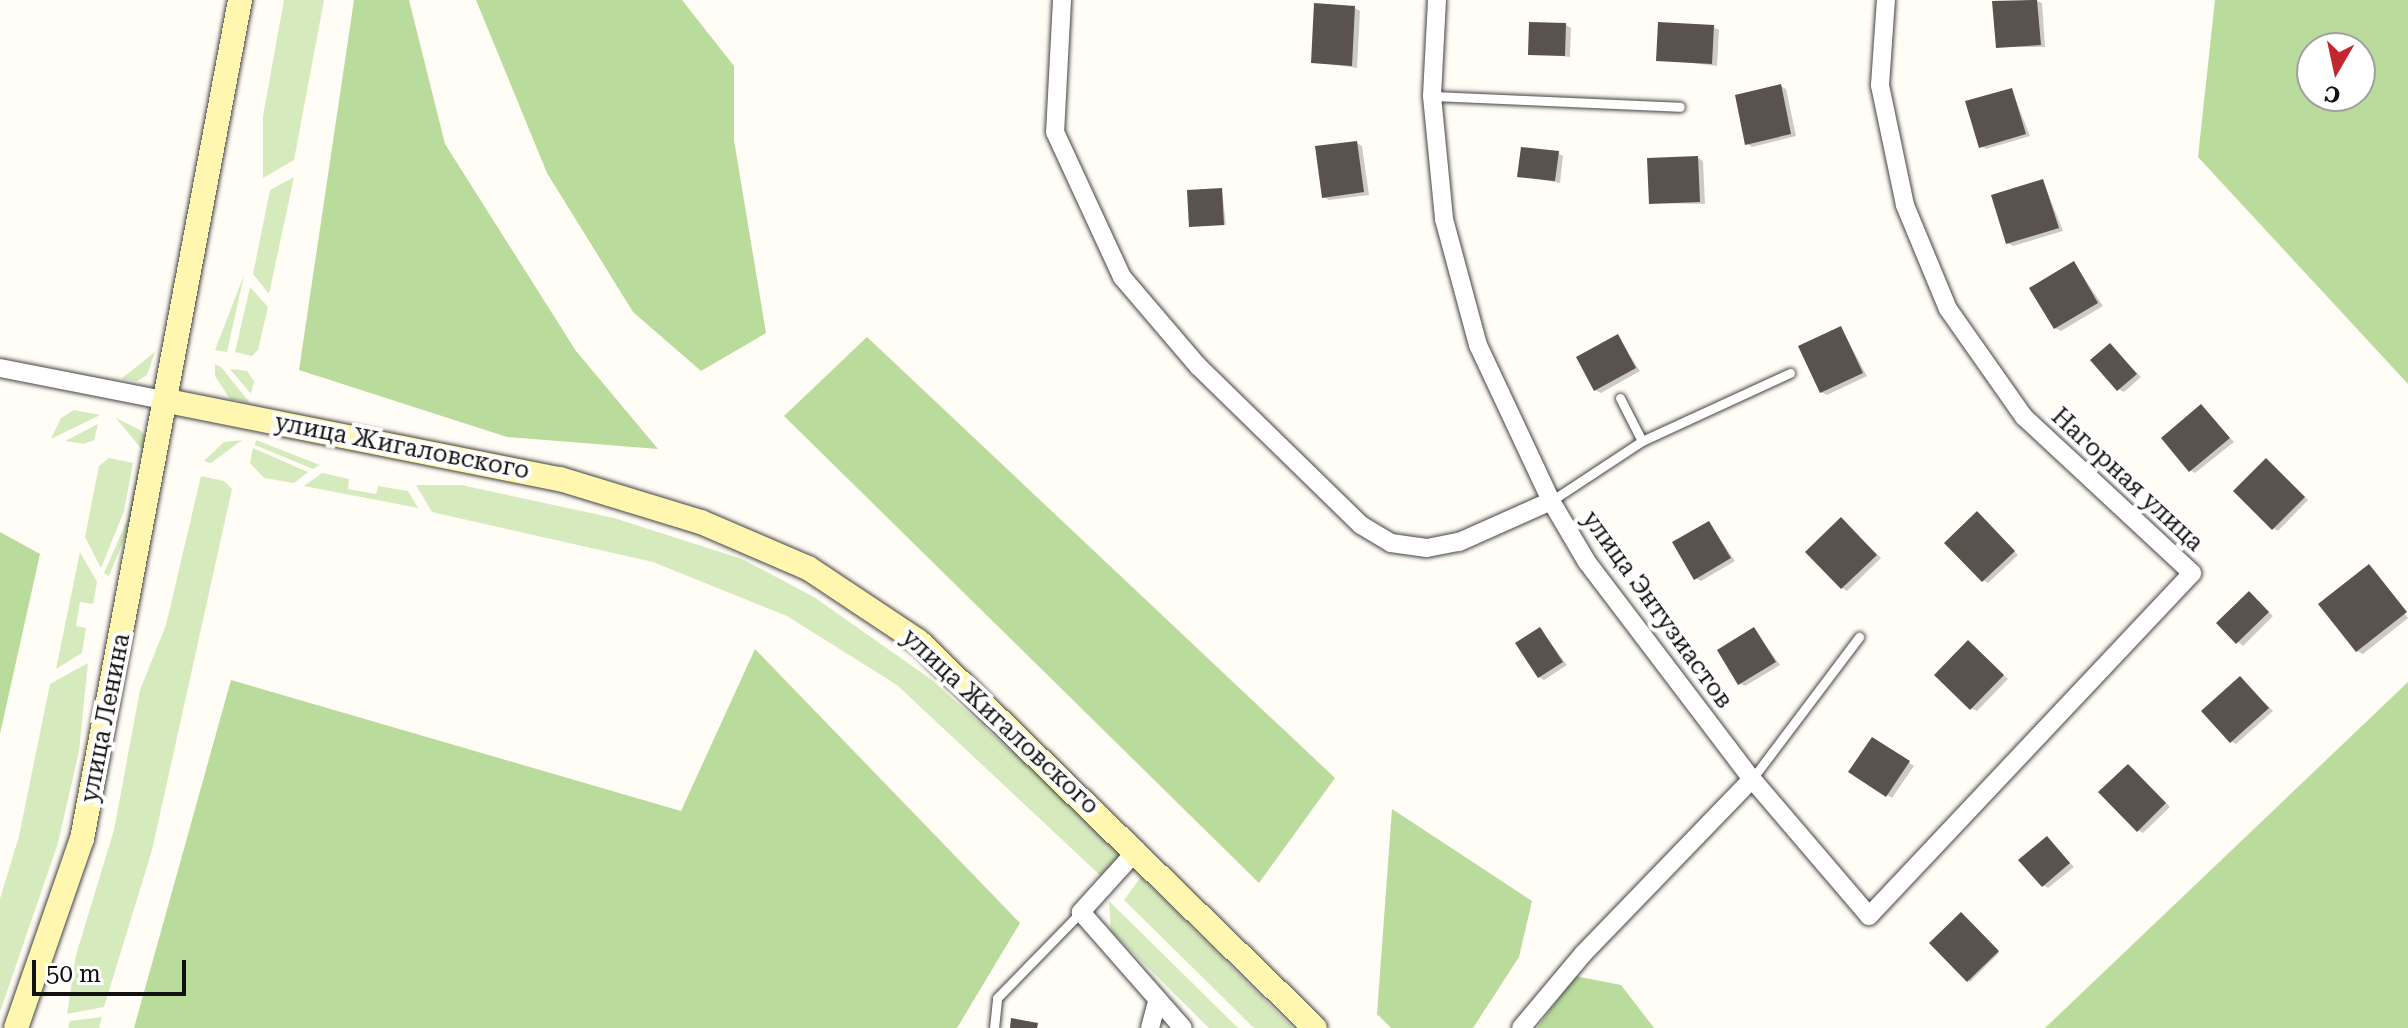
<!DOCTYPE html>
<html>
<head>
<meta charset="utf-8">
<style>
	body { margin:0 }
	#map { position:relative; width:2408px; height:1028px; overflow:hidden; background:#fffdf5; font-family:"Roboto Serif",serif }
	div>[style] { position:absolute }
	.green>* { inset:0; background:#d5ebbd }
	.forest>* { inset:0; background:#b9dc9c }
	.shadow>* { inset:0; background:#0003 }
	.building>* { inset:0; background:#5a524d }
	.roads { filter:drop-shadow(0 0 2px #444) drop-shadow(0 0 2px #444) }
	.service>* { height:9px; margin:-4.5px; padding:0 4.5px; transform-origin:4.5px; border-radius:4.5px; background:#fff }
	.minor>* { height:18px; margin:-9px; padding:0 9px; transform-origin:9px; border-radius:9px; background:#fff }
	.secondary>* { height:24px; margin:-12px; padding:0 12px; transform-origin:12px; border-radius:12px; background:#fff6b0 }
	span { translate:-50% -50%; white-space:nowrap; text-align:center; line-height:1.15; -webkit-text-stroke:8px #fff; paint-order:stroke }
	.street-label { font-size:24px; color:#111 }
	.north { position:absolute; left:2296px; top:32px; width:80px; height:80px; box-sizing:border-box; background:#fff; border:2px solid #a0a0a0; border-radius:50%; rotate:189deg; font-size:22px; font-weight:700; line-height:32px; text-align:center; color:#111 }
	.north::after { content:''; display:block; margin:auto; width:28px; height:36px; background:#c4262e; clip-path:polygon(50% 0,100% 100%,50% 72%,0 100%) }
	.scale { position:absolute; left:32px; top:960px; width:154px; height:36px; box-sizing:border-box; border:4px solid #111; border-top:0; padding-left:10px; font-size:24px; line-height:28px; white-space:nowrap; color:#111; -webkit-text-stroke:6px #fff; paint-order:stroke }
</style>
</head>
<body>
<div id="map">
	<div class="green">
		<div style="clip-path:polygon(284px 0,324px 0,294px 160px,263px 178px,263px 116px)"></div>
		<div style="clip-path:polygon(294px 177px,269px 294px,253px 274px,270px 190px)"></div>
		<div style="clip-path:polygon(244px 275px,227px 352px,215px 350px)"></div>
		<div style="clip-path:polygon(250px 287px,268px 307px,258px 350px,252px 356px,235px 352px)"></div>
		<div style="clip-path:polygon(155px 352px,147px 375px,137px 381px,121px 379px)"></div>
		<div style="clip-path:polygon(215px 364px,221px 367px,250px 403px,230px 399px,215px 376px)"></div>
		<div style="clip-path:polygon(230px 369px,247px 371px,254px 381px,251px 394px)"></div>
		<div style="clip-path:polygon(74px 410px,100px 415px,51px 439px,61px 418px)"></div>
		<div style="clip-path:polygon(116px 418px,140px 430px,146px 437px,144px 452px)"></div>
		<div style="clip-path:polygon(98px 424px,94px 440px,84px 444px,65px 441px)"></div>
		<div style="clip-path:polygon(242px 440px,211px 463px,204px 461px,224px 442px)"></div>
		<div style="clip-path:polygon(256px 440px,320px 465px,313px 469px,255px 445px)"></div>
		<div style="clip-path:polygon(253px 448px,308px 472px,294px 483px,264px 478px,250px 463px)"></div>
		<div style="clip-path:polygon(109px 458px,133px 463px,124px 511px,101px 568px,85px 537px,99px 466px)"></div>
		<div style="clip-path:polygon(139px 464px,136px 509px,109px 576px,104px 573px,128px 518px)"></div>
		<div style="clip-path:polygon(322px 473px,349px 479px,348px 489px,376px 494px,378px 486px,408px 491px,418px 508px,304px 486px)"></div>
		<div style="clip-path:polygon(201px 476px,224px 481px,232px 489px,152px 850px,104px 1007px,67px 1014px,76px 955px,114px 830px,140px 690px,166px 625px)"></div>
		<div style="clip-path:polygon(416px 485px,461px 485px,614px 518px,742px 559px,814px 597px,932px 680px,1118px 847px,1121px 858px,1103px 878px,897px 685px,787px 616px,653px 562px,432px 512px)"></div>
		<div style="clip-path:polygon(80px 552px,97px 582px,93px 604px,80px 602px,76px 626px,86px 628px,82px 653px,56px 669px)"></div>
		<div style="clip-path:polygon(88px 663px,79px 751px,58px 843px,0 1012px,0 899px,19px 836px,50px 684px)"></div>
		<div style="clip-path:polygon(1141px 877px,1293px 1028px,1254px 1028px,1124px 900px)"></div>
		<div style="clip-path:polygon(1109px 901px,1238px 1028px,1209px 1028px,1111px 931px)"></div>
		<div style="clip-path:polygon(102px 1017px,99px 1028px,68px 1028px,70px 1021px)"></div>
	</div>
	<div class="forest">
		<div style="clip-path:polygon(354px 0,409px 0,445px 144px,576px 351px,658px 449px,507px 437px,299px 370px)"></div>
		<div style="clip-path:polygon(476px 0,682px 0,734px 66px,734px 140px,766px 333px,701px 371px,633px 312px,547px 173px)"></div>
		<div style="clip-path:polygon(evenodd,2215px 0,2408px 0,2408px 384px,2198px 157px,2215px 0,2312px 48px,2360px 48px,2360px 96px,2312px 96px,2312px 48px)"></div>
		<div style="clip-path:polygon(867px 337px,1335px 778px,1259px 883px,784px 416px)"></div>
		<div style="clip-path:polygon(0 532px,40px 554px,0 734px)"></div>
		<div style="clip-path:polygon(755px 649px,1020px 923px,957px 1028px,134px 1028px,231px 680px,681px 811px)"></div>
		<div style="clip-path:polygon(2408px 682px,2408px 1028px,2045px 1028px)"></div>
		<div style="clip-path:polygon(1392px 809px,1532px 901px,1519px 957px,1473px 1028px,1391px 1028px,1377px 1014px)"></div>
		<div style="clip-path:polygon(1575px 976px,1621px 985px,1654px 1028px,1537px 1028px)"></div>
	</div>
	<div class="shadow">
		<div style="clip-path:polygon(2034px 0,2042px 3px,2045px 47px,1998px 47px,1994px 3px)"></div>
		<div style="clip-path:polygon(1355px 8px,1360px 11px,1357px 68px,1313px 62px)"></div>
		<div style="clip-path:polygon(1566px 25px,1571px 28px,1570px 57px,1530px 53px)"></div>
		<div style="clip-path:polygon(1713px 27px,1719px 30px,1717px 66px,1658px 59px)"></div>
		<div style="clip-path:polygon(1781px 86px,1786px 89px,1796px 136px,1752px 147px,1747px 144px)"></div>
		<div style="clip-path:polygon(2012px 90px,2030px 136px,1986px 149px,1981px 146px)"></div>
		<div style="clip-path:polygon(1357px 143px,1362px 146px,1369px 195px,1329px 200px,1324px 197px)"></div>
		<div style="clip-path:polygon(1558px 153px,1563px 156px,1560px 183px,1519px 176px)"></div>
		<div style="clip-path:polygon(1698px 158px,1703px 161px,1705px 204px,1651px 203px)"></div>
		<div style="clip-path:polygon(2043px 181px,2063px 231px,2013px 246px,2008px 243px)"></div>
		<div style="clip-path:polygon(1222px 190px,1226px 225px,1191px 226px)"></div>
		<div style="clip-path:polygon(2074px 263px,2103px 306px,2061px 331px,2055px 328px)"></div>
		<div style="clip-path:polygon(1841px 328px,1867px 376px,1827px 395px,1821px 392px)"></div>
		<div style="clip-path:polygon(1618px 337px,1640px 371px,1601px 393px,1595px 390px)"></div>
		<div style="clip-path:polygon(2110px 345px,2141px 377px,2124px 392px,2118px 389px)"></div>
		<div style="clip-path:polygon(2202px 407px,2234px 442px,2195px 473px,2190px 470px)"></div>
		<div style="clip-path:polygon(2271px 464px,2308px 500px,2278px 531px,2273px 528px)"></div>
		<div style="clip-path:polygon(1978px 514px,2018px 555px,1988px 583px,1983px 580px)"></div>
		<div style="clip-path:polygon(1842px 520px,1881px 558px,1847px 591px,1842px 588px)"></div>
		<div style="clip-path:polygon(1709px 523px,1735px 561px,1701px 581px,1695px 578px)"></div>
		<div style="clip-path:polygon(2369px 566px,2408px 618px,2363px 654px,2357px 651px)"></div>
		<div style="clip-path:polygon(2249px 593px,2273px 616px,2243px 646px,2218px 623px)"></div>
		<div style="clip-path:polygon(1540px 629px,1567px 665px,1544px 680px,1539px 677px)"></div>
		<div style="clip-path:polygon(1754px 629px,1780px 665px,1745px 686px,1739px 683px)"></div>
		<div style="clip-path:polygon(1968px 642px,2008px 679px,1977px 711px,1971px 708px)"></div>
		<div style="clip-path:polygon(2240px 678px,2273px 711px,2236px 744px,2231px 741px)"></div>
		<div style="clip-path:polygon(1873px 739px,1914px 766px,1892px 798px,1851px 772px)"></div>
		<div style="clip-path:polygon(2133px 769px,2170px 807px,2143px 833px,2138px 830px)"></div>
		<div style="clip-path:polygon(2047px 838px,2074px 867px,2048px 888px,2043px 885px)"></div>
		<div style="clip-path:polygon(1963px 916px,1999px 953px,1970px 982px,1968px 980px)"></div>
	</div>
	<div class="building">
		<div style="clip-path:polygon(2037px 0,2041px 45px,1996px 48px,1992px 1px)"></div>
		<div style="clip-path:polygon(1314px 3px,1355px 6px,1352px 66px,1311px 63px)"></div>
		<div style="clip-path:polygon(1529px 22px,1566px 23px,1565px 56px,1528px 55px)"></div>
		<div style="clip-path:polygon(1658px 22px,1714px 25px,1712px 64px,1656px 61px)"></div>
		<div style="clip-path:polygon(1781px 84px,1791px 134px,1745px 145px,1735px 95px)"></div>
		<div style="clip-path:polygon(2012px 88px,2026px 134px,1979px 148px,1965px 101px)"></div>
		<div style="clip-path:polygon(1357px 141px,1364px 192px,1322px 198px,1315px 146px)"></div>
		<div style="clip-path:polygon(1521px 147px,1559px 151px,1555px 181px,1517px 177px)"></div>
		<div style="clip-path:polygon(1698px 156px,1700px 202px,1649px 204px,1647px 158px)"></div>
		<div style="clip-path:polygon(2043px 179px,2059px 228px,2006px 244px,1991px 195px)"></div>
		<div style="clip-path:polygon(1222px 188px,1224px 225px,1189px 227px,1187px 190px)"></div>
		<div style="clip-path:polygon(2074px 261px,2098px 303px,2054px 329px,2029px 288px)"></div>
		<div style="clip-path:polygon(1841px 326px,1863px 373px,1820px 393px,1798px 346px)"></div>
		<div style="clip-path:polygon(1618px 334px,1636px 368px,1594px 391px,1576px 357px)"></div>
		<div style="clip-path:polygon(2110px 343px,2137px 374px,2117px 391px,2090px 360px)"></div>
		<div style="clip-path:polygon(2201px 404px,2230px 438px,2189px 472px,2161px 438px)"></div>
		<div style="clip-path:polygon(2266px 458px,2305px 497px,2272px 530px,2233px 491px)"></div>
		<div style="clip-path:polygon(1977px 511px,2015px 551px,1982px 582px,1944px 543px)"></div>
		<div style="clip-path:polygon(1841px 517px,1877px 555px,1841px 589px,1805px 552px)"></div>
		<div style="clip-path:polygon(1709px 521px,1731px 558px,1694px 580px,1672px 542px)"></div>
		<div style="clip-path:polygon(2369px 564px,2407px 612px,2356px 652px,2318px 604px)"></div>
		<div style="clip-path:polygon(2249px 591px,2269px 612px,2236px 644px,2216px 623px)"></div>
		<div style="clip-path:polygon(1540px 627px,1563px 662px,1538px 678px,1515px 643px)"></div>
		<div style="clip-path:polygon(1754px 627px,1776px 662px,1738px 685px,1717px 650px)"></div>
		<div style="clip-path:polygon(1968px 640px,2004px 675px,1970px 710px,1934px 675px)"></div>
		<div style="clip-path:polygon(2240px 676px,2269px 708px,2230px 743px,2201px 711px)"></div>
		<div style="clip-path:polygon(1872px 737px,1910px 761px,1886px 797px,1848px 772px)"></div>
		<div style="clip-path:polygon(2128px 764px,2166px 803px,2137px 832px,2098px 792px)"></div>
		<div style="clip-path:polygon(2047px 836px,2070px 863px,2042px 887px,2018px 860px)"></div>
		<div style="clip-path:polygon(1961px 912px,1999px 951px,1967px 982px,1929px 943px)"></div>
		<div style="clip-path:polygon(1011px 1018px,1038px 1023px,1037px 1028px,1010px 1028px)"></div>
	</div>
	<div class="roads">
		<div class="service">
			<div style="left:1432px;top:96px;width:248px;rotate:2.5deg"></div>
			<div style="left:1620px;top:398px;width:48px;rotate:62.9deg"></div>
			<div style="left:1551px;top:501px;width:109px;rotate:-33.4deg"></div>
			<div style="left:1642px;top:441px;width:163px;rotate:-24.7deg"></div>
			<div style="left:1752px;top:779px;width:178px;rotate:-53deg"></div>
			<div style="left:994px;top:1028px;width:30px;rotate:-84deg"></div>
			<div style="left:997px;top:998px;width:120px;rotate:-45.7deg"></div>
		</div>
		<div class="minor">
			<div style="left:1062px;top:0;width:132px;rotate:93deg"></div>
			<div style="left:1055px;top:132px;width:160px;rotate:65.2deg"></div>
			<div style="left:1122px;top:277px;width:117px;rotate:49.5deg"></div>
			<div style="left:1198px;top:366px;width:228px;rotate:44.3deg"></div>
			<div style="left:1361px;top:525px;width:35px;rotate:31deg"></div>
			<div style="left:1391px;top:543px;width:36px;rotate:8deg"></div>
			<div style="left:1427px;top:548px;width:33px;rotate:-11deg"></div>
			<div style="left:1459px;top:542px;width:101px;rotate:-24deg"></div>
			<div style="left:1437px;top:0;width:96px;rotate:93deg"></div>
			<div style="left:1432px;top:96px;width:124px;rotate:84.4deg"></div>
			<div style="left:1444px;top:219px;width:131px;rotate:74.9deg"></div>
			<div style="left:1478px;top:345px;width:172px;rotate:64.9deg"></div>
			<div style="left:1551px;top:501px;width:71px;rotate:59.5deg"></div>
			<div style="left:1587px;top:562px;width:273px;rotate:52.8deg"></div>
			<div style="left:1752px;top:779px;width:180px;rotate:49.5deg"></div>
			<div style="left:1869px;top:916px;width:471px;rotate:-46.7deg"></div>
			<div style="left:2192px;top:573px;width:229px;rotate:-137.1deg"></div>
			<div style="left:2024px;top:417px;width:132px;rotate:-125.1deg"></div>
			<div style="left:1948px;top:309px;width:113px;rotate:-112.5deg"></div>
			<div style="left:1905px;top:205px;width:123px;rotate:-101.8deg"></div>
			<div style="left:1880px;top:85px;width:85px;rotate:-86deg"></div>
			<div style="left:0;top:368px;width:171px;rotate:11.1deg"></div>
			<div style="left:1137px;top:850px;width:84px;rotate:132.1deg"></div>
			<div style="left:1081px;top:912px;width:154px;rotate:48.7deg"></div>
			<div style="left:1150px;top:1028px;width:27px;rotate:-75deg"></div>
			<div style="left:1521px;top:1028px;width:97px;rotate:-50deg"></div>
			<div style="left:1583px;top:954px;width:243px;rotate:-46deg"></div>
		</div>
		<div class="secondary">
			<div style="left:168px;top:401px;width:400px;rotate:11.3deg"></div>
			<div style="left:560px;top:479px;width:147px;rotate:17deg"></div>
			<div style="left:701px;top:522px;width:116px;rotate:23.3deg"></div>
			<div style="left:808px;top:568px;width:132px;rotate:33.6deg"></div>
			<div style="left:918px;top:641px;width:554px;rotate:44.27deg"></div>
			<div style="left:16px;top:1028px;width:200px;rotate:-70.8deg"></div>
			<div style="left:82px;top:839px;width:854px;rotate:-79.33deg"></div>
		</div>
	</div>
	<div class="street-label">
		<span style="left:402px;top:447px;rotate:11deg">улица Жигаловского</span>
		<span style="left:2127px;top:480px;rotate:43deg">Нагорная улица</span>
		<span style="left:1657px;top:610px;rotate:54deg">улица Энтузиастов</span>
		<span style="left:106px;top:718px;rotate:-79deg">улица Ленина</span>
		<span style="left:1000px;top:722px;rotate:43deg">улица Жигаловского</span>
	</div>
	<div class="north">С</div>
	<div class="scale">50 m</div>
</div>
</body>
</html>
